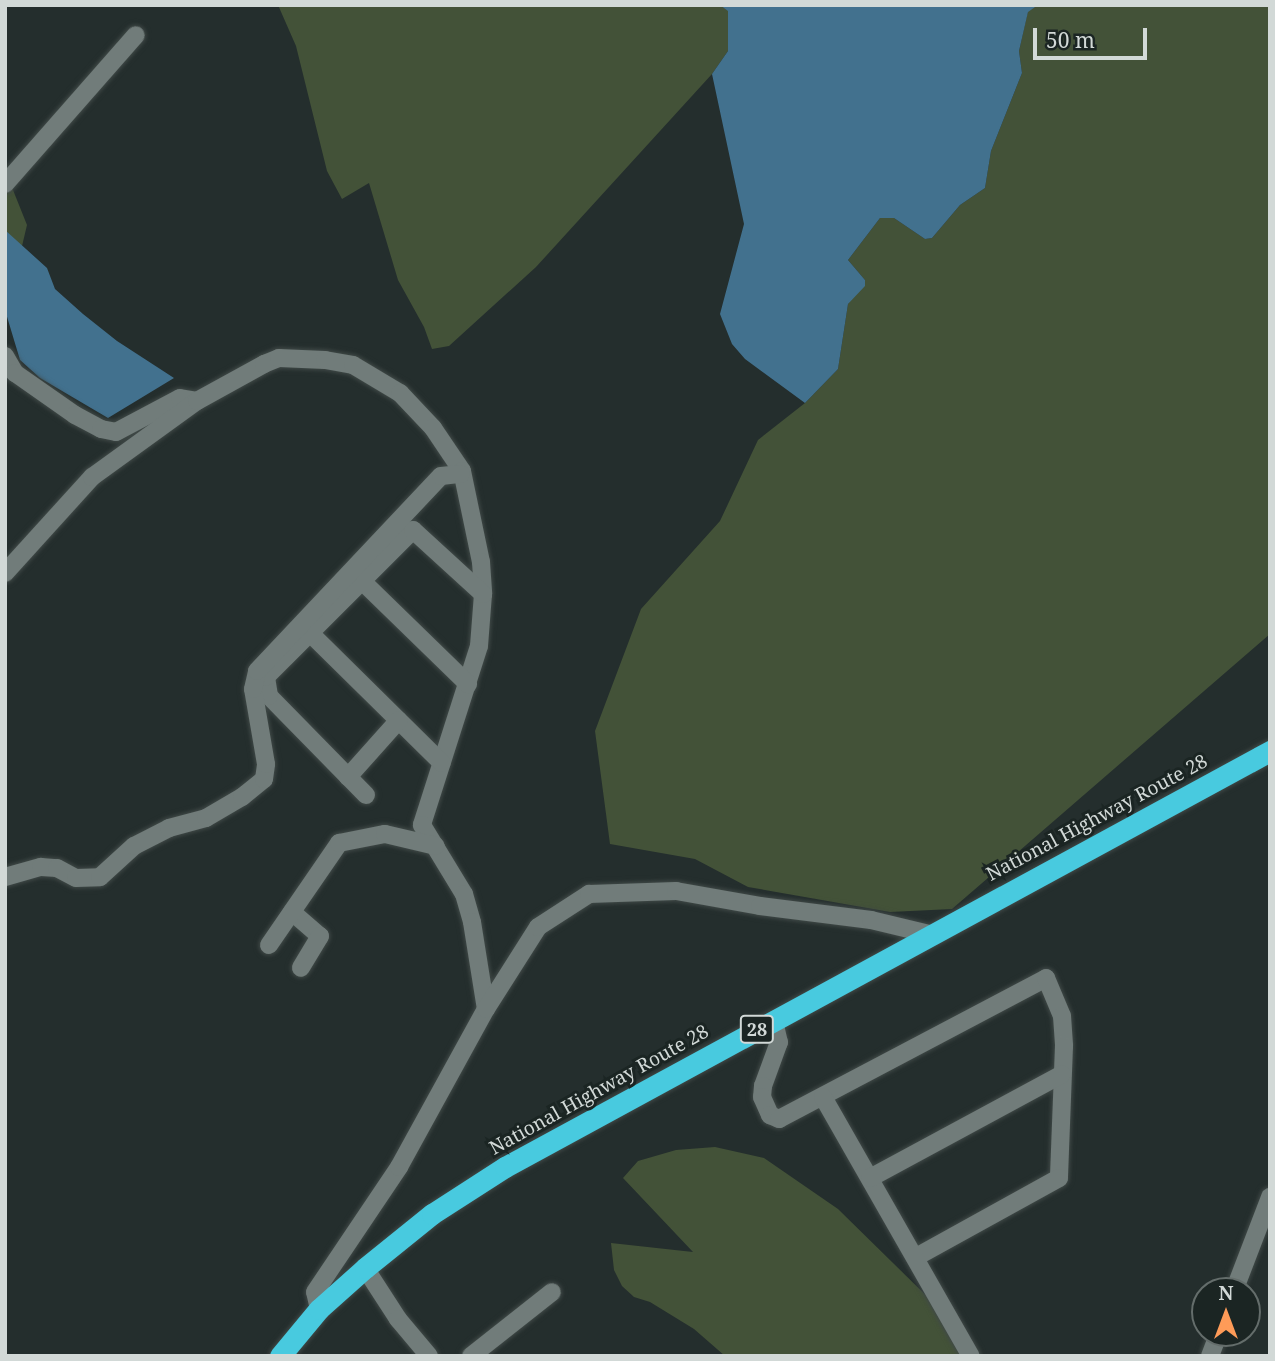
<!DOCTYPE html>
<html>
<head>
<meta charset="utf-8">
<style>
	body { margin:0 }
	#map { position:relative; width:1275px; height:1361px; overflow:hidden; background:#242e2d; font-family:"Noto Serif",serif }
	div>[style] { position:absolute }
	.green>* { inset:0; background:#435238 }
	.water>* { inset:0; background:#42718e }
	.roads { filter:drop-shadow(0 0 2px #404947) drop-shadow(0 0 2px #404947) }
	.minor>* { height:18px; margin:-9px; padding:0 9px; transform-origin:9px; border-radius:9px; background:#717c7a }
	.highway>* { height:21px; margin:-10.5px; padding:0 10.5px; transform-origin:10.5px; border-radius:10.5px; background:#48cadf }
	span { translate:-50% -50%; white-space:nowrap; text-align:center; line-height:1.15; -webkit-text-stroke:6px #1b2523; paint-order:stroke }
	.shield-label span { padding:2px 5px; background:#1b2523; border:2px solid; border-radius:5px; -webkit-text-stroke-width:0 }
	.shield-label { font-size:18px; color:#d2d9d7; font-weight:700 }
	.street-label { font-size:19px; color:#d2d9d7 }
	.frame { position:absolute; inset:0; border:7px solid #d2d9d7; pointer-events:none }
	.north { position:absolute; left:1191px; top:1277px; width:70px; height:70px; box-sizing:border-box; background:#1b2523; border:2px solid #646d6b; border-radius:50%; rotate:0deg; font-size:19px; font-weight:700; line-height:28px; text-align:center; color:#d2d9d7 }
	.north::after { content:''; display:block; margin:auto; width:24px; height:32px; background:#fe9b58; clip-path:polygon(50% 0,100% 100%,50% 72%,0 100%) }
	.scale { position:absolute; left:1033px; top:28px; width:114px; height:32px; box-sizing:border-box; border:4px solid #d2d9d7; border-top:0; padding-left:9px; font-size:21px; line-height:24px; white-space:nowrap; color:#d2d9d7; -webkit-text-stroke:5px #1b2523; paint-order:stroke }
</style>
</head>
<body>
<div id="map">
	<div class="green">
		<div style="clip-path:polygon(278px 5px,720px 5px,728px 10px,728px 51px,712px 74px,536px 267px,449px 346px,432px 349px,424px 327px,398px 280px,369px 183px,342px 199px,327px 171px,296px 46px)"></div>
		<div style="clip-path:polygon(1038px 5px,1270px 5px,1270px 634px,952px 909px,890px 912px,748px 887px,695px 859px,610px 844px,595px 731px,641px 609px,720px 521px,758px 440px,805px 403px,838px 369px,848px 304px,865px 280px,848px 260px,880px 218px,894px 218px,925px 239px,932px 238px,960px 205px,985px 188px,991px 151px,1022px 73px,1019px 51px,1028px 11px)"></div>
		<div style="clip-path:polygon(5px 170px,27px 225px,9px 301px,5px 306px)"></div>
		<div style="clip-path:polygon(715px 1147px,764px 1158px,838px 1209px,946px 1315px,981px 1356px,725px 1356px,694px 1329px,650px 1302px,634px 1297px,622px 1286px,614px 1270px,611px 1243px,693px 1252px,623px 1178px,638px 1161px,676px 1150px)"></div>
	</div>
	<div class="water">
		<div style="clip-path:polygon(720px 5px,1038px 5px,1028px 12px,1019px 51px,1022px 73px,991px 151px,985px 188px,960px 205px,932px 238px,925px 239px,894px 218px,880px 218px,848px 260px,865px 280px,865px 286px,848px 304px,838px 369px,805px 403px,745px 359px,732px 344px,720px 314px,744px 224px,712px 74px,728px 51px,728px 11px)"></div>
		<div style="clip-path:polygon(5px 230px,47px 268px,55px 289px,83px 314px,117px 341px,174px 378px,108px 418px,40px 378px,20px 360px,5px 310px)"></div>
	</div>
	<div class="roads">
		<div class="minor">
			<div style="left:5px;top:184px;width:198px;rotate:-48.7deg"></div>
			<div style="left:5px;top:356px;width:20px;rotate:60deg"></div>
			<div style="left:15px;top:373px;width:73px;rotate:35deg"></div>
			<div style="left:75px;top:415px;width:30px;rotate:28deg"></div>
			<div style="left:101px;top:429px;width:15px;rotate:11deg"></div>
			<div style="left:116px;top:432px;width:72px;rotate:-28deg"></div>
			<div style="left:180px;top:398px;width:17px;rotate:10deg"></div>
			<div style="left:5px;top:573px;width:130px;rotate:-47.8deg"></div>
			<div style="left:92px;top:477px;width:130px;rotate:-35.9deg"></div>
			<div style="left:197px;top:401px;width:77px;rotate:-28.9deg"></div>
			<div style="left:264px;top:364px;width:16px;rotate:-22deg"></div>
			<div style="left:279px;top:358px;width:46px;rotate:2.5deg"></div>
			<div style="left:325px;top:360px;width:28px;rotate:10deg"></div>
			<div style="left:353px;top:365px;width:55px;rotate:30.8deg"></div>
			<div style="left:400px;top:393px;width:48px;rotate:46.7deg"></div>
			<div style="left:433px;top:428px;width:52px;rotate:56deg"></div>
			<div style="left:462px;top:471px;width:93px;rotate:78.2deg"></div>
			<div style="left:481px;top:562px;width:32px;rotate:86deg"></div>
			<div style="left:483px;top:594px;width:52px;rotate:94.4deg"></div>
			<div style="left:479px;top:646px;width:188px;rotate:107.7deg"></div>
			<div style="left:422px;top:825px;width:81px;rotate:58.7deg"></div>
			<div style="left:464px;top:894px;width:29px;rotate:74deg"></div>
			<div style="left:472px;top:922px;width:88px;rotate:80.9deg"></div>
			<div style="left:362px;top:581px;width:148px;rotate:44.2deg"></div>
			<div style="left:310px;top:633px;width:185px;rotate:44.6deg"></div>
			<div style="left:348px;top:777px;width:76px;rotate:-48.2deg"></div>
			<div style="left:366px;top:795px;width:139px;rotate:-134.4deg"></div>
			<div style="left:269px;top:696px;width:19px;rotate:-99deg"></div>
			<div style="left:266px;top:677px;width:208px;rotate:-45deg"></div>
			<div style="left:413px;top:530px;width:95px;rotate:42.4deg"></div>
			<div style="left:5px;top:877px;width:37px;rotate:-16deg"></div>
			<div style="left:41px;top:867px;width:16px;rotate:4deg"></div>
			<div style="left:57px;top:868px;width:21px;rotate:28deg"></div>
			<div style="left:76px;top:878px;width:24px;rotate:-2deg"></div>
			<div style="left:100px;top:877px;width:46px;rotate:-42.4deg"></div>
			<div style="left:134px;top:846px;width:39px;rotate:-27deg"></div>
			<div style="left:169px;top:828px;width:38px;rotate:-15deg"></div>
			<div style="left:206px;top:818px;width:42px;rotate:-30.3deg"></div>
			<div style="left:242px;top:797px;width:28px;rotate:-39deg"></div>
			<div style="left:264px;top:779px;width:15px;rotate:-82deg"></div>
			<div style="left:266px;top:764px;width:76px;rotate:-99.8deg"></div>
			<div style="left:253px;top:689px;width:18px;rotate:-77deg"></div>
			<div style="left:257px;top:671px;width:268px;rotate:-46.7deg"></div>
			<div style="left:441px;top:476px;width:20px;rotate:-6deg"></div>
			<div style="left:292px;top:912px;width:37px;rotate:41deg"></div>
			<div style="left:320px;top:936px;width:37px;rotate:121deg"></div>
			<div style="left:269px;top:945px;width:124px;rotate:-55.5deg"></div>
			<div style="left:339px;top:843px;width:47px;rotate:-11.1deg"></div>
			<div style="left:385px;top:834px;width:52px;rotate:13.2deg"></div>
			<div style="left:774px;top:1021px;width:22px;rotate:77deg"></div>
			<div style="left:779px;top:1042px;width:47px;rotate:110deg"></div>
			<div style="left:763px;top:1086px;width:11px;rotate:95deg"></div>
			<div style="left:762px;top:1097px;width:20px;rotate:66deg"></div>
			<div style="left:770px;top:1115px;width:10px;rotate:24deg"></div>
			<div style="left:779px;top:1119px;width:302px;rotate:-27.8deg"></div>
			<div style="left:1046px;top:978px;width:41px;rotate:67.2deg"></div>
			<div style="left:1062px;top:1016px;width:30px;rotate:86deg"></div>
			<div style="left:1064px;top:1046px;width:132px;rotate:92.2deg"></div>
			<div style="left:1059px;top:1178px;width:163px;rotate:151.1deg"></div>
			<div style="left:823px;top:1097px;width:298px;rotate:60.3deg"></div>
			<div style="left:870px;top:1178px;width:218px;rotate:-28.4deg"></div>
			<div style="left:365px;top:1268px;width:61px;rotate:57.1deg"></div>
			<div style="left:398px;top:1319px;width:48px;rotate:50deg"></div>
			<div style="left:1234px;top:1291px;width:101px;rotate:-69deg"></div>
			<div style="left:319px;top:1309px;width:17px;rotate:-103deg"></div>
			<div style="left:315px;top:1292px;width:151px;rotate:-56.1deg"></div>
			<div style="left:399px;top:1167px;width:180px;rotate:-61.2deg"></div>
			<div style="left:486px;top:1009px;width:97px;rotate:-57.6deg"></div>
			<div style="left:538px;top:927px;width:61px;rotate:-32.9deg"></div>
			<div style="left:589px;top:894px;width:87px;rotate:-2deg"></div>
			<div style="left:676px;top:891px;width:85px;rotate:10.1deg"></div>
			<div style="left:760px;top:906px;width:112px;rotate:7.2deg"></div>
			<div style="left:871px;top:920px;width:60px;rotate:13.6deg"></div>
			<div style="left:471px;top:1356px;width:103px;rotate:-38.3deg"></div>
			<div style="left:1210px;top:1356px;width:25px;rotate:-69deg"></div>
		</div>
		<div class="highway">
			<div style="left:280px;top:1356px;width:61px;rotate:-50.3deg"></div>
			<div style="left:319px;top:1309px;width:62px;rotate:-41.7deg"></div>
			<div style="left:365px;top:1268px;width:86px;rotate:-38.9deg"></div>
			<div style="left:432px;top:1214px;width:87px;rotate:-32.8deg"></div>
			<div style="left:505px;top:1167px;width:871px;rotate:-28.54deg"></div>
		</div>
	</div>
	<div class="shield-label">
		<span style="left:757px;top:1029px">28</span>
	</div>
	<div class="street-label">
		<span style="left:1097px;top:818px;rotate:-28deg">National Highway Route 28</span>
		<span style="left:599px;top:1090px;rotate:-29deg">National Highway Route 28</span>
	</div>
	<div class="frame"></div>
	<div class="north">N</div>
	<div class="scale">50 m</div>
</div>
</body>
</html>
